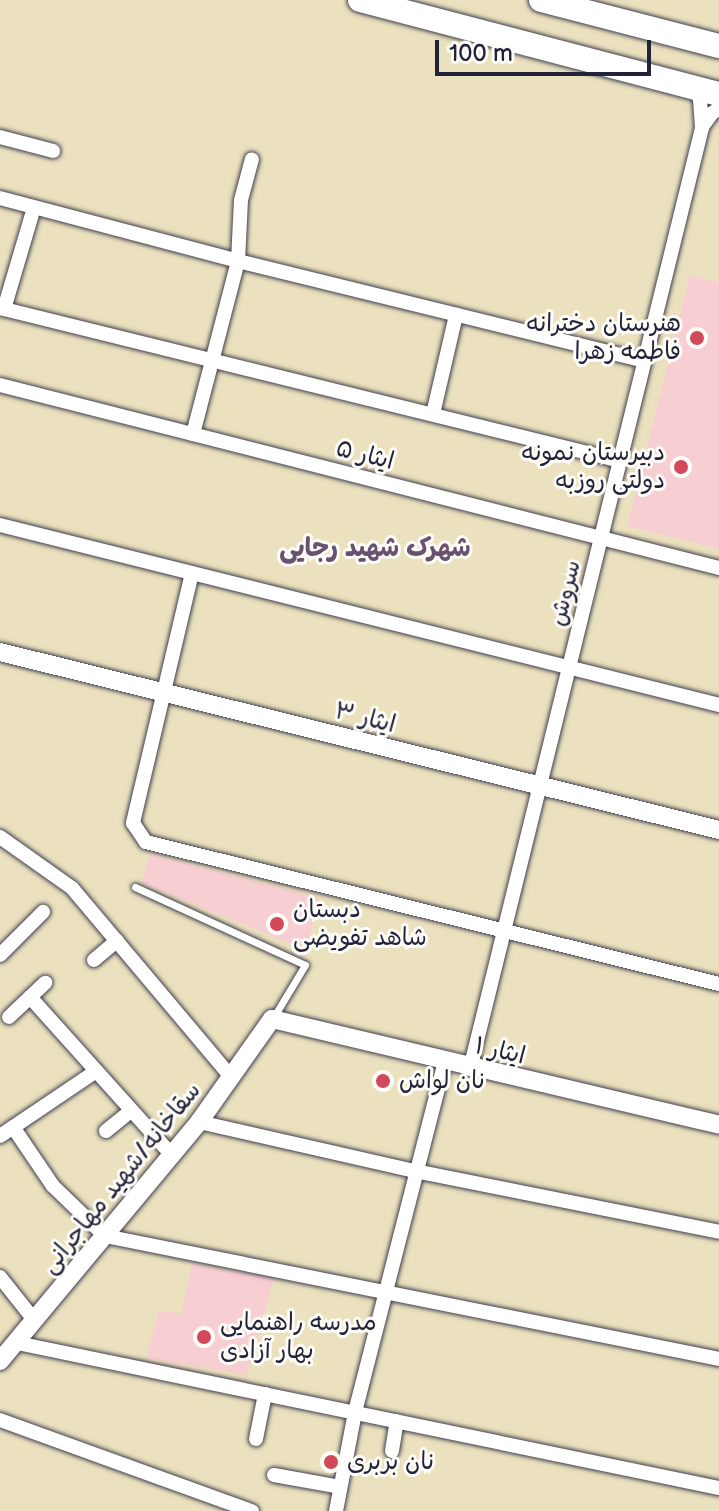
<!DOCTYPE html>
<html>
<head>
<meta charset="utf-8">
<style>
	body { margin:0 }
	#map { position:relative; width:719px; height:1511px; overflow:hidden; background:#ebe1be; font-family:"Balsamiq Sans","Playpen Sans Arabic",sans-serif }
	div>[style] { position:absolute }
	.built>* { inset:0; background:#f7cfd2 }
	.roads { filter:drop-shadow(0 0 2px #403f4f) drop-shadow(0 0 2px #403f4f) }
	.service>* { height:7px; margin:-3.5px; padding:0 3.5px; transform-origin:3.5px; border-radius:3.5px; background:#fff }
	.minor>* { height:14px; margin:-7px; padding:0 7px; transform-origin:7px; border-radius:7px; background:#fff }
	.tertiary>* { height:18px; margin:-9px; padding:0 9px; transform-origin:9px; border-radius:9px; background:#fff }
	.trunk>* { height:24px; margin:-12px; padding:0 12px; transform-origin:12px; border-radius:12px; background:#fff }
	.dots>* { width:22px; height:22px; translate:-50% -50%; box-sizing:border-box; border:4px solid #fdfcf7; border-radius:50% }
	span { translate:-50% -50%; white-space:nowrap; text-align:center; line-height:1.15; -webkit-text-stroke:6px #fdfcf7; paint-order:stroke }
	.poi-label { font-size:24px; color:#22223b }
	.right { translate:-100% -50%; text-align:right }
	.left { translate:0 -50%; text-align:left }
	.street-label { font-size:24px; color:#22223b }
	.neighbourhood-label { font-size:26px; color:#685270; font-weight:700 }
	.scale { position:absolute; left:435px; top:40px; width:216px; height:36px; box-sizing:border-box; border:4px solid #22223b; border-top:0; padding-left:10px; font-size:24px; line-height:28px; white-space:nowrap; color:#22223b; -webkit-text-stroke:6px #fdfcf7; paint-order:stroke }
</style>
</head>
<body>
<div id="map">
	<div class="built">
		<div style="clip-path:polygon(690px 275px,719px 282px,719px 549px,627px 526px)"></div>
		<div style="clip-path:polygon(150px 854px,319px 898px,306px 950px,142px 883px)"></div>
		<div style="clip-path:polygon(192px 1264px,274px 1278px,247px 1375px,146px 1358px,159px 1310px,181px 1314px)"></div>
	</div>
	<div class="roads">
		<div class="service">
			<div style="left:135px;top:887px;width:187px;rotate:24.6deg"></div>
			<div style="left:305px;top:965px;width:62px;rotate:121.1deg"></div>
		</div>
		<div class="minor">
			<div style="left:702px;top:127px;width:17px;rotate:-54deg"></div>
			<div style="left:712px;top:113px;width:8px;rotate:-30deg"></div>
			<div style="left:0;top:137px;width:55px;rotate:14.8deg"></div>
			<div style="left:0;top:198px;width:246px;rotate:14.8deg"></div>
			<div style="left:238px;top:261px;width:419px;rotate:13.8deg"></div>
			<div style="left:0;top:308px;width:639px;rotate:13.86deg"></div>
			<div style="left:4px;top:309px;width:105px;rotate:-73.5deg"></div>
			<div style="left:0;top:385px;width:742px;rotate:14.28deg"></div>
			<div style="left:433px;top:414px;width:102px;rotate:-76.9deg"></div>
			<div style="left:193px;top:434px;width:179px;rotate:-75.4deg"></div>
			<div style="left:238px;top:261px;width:61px;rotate:-87.2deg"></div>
			<div style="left:241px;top:200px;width:42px;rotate:-75deg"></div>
			<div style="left:0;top:525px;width:741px;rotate:14.05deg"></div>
			<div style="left:192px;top:573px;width:257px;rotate:103.3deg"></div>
			<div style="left:133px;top:823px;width:23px;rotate:56deg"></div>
			<div style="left:146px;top:842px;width:590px;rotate:13.92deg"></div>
			<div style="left:0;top:837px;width:88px;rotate:35.3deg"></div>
			<div style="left:72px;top:888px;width:247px;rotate:49.9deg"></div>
			<div style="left:0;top:955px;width:61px;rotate:-45deg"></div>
			<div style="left:94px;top:960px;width:30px;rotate:-40deg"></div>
			<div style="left:30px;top:997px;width:212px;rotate:48.1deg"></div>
			<div style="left:9px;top:1017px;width:50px;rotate:-43.4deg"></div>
			<div style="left:470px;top:1069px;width:969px;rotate:-76.15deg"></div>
			<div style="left:702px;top:128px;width:29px;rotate:-94deg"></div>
			<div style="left:700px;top:99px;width:13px;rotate:-117deg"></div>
			<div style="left:199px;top:1122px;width:221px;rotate:12.8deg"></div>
			<div style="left:415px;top:1171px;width:310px;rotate:11.3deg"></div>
			<div style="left:13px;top:1127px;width:71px;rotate:55.9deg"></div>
			<div style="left:53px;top:1186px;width:72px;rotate:43.9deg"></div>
			<div style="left:105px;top:1236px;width:626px;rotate:11.33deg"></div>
			<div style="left:106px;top:1131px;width:32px;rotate:-39deg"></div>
			<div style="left:0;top:1136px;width:115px;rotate:-34deg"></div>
			<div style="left:0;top:1277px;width:56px;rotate:51.5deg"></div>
			<div style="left:17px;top:1343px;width:717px;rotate:11.67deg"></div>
			<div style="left:0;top:1420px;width:268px;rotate:19.9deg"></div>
			<div style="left:256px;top:1439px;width:46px;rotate:-78.7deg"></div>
			<div style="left:392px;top:1451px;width:30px;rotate:-81deg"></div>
			<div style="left:274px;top:1475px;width:67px;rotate:10.3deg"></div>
			<div style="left:336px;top:1511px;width:101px;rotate:-79.1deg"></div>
			<div style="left:355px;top:1412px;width:361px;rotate:-75.6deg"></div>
		</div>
		<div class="tertiary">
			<div style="left:0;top:652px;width:741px;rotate:13.9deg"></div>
			<div style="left:0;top:1361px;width:311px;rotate:-50.2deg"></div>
			<div style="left:199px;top:1122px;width:126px;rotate:-54.7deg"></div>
			<div style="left:272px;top:1019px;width:459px;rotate:13.3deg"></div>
		</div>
		<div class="trunk">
			<div style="left:360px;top:0;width:371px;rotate:14.7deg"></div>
			<div style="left:541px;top:0;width:184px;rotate:14.5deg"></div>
		</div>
	</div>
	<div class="dots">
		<div style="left:697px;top:338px;background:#d1495b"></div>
		<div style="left:681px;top:467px;background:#d1495b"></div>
		<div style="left:277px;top:924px;background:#d1495b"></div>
		<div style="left:383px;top:1081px;background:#d1495b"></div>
		<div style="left:204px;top:1337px;background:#d1495b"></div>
		<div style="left:331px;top:1462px;background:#d1495b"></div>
	</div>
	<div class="poi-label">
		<span class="right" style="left:681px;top:338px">هنرستان دخترانه<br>فاطمه زهرا</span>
		<span class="right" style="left:665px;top:467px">دبیرستان نمونه<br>دولتی روزبه</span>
		<span class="left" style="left:293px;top:924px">دبستان<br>شاهد تفویضی</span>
		<span class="left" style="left:399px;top:1081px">نان لواش</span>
		<span class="left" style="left:220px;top:1337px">مدرسه راهنمایی<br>بهار آزادی</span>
		<span class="left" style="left:347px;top:1462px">نان بربری</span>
	</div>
	<div class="street-label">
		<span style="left:365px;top:455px;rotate:14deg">ایثار ۵</span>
		<span style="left:565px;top:593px;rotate:-76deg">سروش</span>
		<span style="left:365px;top:718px;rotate:14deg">ایثار ۳</span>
		<span style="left:500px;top:1051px;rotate:13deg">ایثار ۱</span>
		<span style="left:121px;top:1178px;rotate:-51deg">سقاخانه/شهید مهاجرانی</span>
	</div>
	<div class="neighbourhood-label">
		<span style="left:375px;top:549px">شهرک شهید رجایی</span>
	</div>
	<div class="scale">100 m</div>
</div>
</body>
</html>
